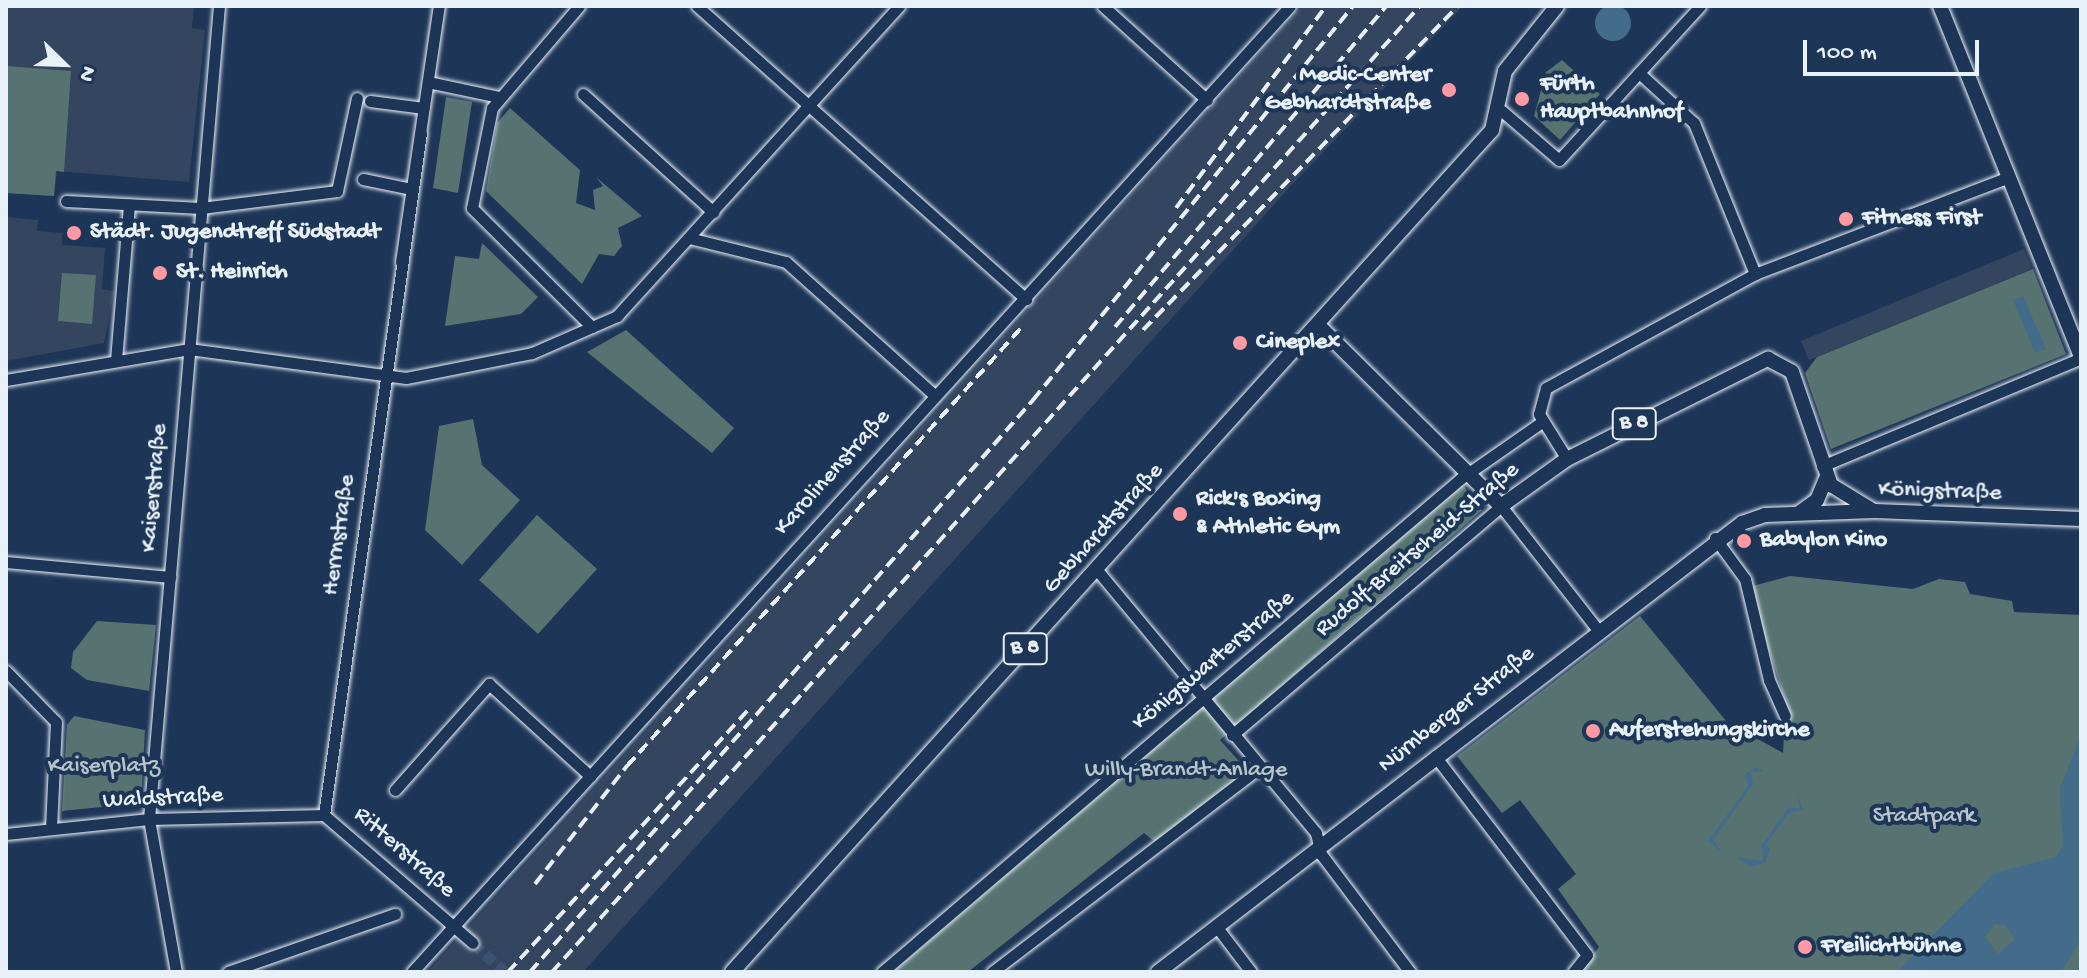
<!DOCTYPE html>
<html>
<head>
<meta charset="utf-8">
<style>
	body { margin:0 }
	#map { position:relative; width:2087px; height:978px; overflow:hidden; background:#1d3557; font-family:"Gochi Hand",sans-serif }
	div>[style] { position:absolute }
	.built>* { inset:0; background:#34455f }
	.green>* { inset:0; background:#567371 }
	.water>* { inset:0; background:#426c89 }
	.round { border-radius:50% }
	.minor-tunnel>* { height:11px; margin-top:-5.5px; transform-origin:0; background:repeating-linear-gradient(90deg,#3b516f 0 11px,transparent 0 16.5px) }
	.roads { filter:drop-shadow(0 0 2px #e8f1f8) drop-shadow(0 0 2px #e8f1f8) }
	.minor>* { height:11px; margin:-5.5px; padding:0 5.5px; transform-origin:5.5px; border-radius:5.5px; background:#1d3557 }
	.major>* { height:14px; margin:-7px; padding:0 7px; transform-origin:7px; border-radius:7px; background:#1d3557 }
	.rail>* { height:4px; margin-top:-2px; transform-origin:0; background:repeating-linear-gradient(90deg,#e8f1f8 0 12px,transparent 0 18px) }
	.dots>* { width:22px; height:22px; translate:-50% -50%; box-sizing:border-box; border:4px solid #1d3557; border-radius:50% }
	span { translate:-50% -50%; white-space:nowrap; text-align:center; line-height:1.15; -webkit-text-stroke:8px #1d3557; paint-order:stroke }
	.shield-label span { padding:2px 6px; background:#1d3557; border:2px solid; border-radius:6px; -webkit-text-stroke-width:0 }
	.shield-label { font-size:22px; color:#e8f1f8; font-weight:700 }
	.poi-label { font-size:24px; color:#e8f1f8; font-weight:700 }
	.right { translate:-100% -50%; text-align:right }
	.left { translate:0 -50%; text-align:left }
	.street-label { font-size:24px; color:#e8f1f8 }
	.park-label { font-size:24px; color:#b5c5c9 }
	.frame { position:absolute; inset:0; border:8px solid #e8f1f8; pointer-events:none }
	.north { position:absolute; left:24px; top:24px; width:80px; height:80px; -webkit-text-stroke:6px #1d3557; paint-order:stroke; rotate:113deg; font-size:22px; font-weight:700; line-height:32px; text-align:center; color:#e8f1f8 }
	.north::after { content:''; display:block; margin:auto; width:28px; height:36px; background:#e8f1f8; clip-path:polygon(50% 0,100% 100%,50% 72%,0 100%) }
	.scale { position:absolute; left:1803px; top:40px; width:176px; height:36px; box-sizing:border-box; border:4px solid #e8f1f8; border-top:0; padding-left:10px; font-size:24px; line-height:28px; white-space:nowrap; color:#e8f1f8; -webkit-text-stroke:6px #1d3557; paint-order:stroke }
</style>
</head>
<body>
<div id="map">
	<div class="built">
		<div style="clip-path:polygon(6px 6px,194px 6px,192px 28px,205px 30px,189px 182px,57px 171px,54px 196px,6px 193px)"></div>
		<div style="clip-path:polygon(1303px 6px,1463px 6px,1289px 188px,583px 972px,428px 972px)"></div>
		<div style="clip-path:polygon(6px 217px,38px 220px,37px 231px,62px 233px,62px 245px,105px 248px,102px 289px,114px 291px,104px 343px,6px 361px)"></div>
		<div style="clip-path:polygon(2024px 249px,2032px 269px,1809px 360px,1801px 341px)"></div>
	</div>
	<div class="green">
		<div style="clip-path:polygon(1562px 60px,1600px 94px,1560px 140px,1534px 116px,1546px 72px)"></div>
		<div style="clip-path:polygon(6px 66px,71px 71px,64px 172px,56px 171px,54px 196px,6px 193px)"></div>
		<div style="clip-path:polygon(446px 97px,472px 102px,458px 193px,433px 188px)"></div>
		<div style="clip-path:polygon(510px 108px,580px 170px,576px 203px,595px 210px,593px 190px,603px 186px,596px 177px,642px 216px,618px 228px,622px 246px,614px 256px,599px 254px,582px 284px,486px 191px,497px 123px)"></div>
		<div style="clip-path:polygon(482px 243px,538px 297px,521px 314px,445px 326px,455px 256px,479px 259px)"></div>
		<div style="clip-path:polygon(2033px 269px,2066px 354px,1831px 449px,1805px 373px,1817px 357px)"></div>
		<div style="clip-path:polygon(62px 273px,96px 275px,92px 324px,58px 321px)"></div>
		<div style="clip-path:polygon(626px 330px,734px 428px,712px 453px,587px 352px)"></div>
		<div style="clip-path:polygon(473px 419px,482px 465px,520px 500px,462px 565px,425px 530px,439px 426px)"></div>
		<div style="clip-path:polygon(1462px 484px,1482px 510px,1220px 740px,1248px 771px,1155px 842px,1144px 833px,968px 972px,893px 972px)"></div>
		<div style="clip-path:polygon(537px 515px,597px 569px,538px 634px,479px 580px)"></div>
		<div style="clip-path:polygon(1790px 576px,1913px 589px,1939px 579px,1965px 582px,1970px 594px,2012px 601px,2014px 612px,2081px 615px,2081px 972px,1580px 972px,1599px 947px,1558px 889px,1576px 874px,1520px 800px,1502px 813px,1457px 756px,1640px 616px,1727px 722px,1783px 753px,1786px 703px,1749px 587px)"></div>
		<div style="clip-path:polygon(97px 621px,156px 625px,149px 691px,87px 680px,71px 668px,73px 652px)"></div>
		<div style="clip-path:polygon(74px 716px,145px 730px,141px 803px,62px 811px,67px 725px)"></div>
	</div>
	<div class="water">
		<div class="round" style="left:1595px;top:5px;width:36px;height:36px"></div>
		<div style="clip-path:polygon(2023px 296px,2046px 349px,2035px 353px,2013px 300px)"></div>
		<div style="clip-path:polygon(evenodd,2081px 735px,2081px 940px,2061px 972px,1897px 972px,1994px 873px,2056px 857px,2063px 846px,2060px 788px,2081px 735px,1995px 924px,2005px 925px,2015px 939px,1998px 954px,1985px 937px,1995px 924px)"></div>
		<div style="clip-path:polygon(1757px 767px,1763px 771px,1751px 772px,1753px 784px,1713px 840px,1722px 852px,1708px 841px,1748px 786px,1745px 774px)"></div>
		<div style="clip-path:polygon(1797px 794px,1803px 809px,1788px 814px,1766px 844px,1770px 850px,1765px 863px,1751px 867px,1736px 857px,1763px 861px,1762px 845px,1788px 808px,1800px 808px)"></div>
	</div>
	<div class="minor-tunnel">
		<div style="left:473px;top:943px;width:43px;rotate:42.2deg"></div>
	</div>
	<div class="roads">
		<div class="minor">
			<div style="left:579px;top:6px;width:134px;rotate:130.5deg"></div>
			<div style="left:492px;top:108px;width:102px;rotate:101.3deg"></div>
			<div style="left:472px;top:208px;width:169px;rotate:44.8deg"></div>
			<div style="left:697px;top:6px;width:441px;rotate:41.7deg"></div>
			<div style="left:1103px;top:6px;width:140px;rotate:42.1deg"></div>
			<div style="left:1639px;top:73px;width:74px;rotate:42.3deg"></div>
			<div style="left:1694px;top:123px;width:163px;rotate:68deg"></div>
			<div style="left:428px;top:82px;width:73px;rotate:11.9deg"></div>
			<div style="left:583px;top:94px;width:176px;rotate:42.2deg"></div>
			<div style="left:370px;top:101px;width:54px;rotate:7.4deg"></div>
			<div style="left:1502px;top:111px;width:75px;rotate:40.7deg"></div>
			<div style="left:1559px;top:160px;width:209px;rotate:-47.5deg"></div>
			<div style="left:363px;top:179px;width:45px;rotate:11.6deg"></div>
			<div style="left:66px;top:201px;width:135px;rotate:3deg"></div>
			<div style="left:201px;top:208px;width:137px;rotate:-7.1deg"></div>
			<div style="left:337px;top:191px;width:95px;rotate:-77.9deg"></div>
			<div style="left:689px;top:238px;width:100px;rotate:13.9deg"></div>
			<div style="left:786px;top:262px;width:199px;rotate:41.9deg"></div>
			<div style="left:401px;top:262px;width:259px;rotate:-81.6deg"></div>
			<div style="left:1755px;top:274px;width:272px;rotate:-20.9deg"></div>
			<div style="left:116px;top:360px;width:156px;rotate:-85.2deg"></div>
			<div style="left:6px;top:380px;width:186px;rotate:-9.6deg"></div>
			<div style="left:189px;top:349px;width:219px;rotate:7.6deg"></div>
			<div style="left:406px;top:378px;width:128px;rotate:-11.2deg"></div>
			<div style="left:532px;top:353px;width:93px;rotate:-23.5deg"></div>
			<div style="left:617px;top:316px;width:419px;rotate:-47.7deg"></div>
			<div style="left:1567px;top:459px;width:53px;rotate:-121.9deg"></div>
			<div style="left:1539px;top:414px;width:27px;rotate:-75deg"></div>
			<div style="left:1546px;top:388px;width:238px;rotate:-28.6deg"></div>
			<div style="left:1822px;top:466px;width:281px;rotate:-22.6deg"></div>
			<div style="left:1715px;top:538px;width:51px;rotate:53.8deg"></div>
			<div style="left:1745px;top:579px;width:104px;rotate:76.6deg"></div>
			<div style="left:1769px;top:680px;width:39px;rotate:66deg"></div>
			<div style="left:6px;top:562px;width:165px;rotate:5.2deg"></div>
			<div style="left:1097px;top:570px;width:342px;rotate:50.2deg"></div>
			<div style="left:1316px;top:833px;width:22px;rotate:77deg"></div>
			<div style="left:1321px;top:854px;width:148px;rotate:53deg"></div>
			<div style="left:6px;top:671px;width:71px;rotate:45.6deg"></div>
			<div style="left:56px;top:722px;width:107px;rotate:92.7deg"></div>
			<div style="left:1232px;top:735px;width:353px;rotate:-40.4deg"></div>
			<div style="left:1501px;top:506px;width:156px;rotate:52deg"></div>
			<div style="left:1435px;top:756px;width:250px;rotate:52.6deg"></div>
			<div style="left:1587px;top:955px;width:22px;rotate:129deg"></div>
			<div style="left:395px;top:790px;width:142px;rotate:-48.4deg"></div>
			<div style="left:489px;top:684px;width:137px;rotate:42.3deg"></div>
			<div style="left:324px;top:815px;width:689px;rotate:-81.91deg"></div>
			<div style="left:6px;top:834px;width:144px;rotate:-6deg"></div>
			<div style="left:149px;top:819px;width:175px;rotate:-1.3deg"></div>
			<div style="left:324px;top:815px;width:196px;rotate:40.7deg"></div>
			<div style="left:1216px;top:926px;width:58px;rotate:52.7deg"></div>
			<div style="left:176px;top:972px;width:155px;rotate:-100deg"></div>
			<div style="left:149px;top:819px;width:816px;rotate:-85.08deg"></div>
			<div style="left:228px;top:972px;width:177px;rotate:-19.2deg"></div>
			<div style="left:412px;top:972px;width:1305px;rotate:-47.73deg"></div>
			<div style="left:882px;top:972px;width:760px;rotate:-40.46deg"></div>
			<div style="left:1460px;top:479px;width:101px;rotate:-34.9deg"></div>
			<div style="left:992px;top:972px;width:337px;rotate:-37.4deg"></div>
		</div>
		<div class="major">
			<div style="left:1940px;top:6px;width:378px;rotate:68.1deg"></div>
			<div style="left:1318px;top:325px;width:257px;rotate:44.7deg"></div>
			<div style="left:1501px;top:506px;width:81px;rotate:-35.5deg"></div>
			<div style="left:1567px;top:459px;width:225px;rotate:-26.5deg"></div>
			<div style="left:1768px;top:359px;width:27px;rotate:28deg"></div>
			<div style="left:1792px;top:372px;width:120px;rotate:71deg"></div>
			<div style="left:1831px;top:485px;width:48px;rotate:31.4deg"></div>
			<div style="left:1799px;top:513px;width:22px;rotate:-36deg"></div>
			<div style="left:1817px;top:500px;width:25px;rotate:-67deg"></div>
			<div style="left:732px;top:972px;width:1134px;rotate:-47.93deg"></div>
			<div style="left:1492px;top:130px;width:60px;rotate:-77.6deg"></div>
			<div style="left:1505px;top:71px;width:83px;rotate:-51.3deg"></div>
			<div style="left:1158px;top:972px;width:737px;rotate:-37.55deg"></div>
			<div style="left:1742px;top:523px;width:24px;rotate:-19deg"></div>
			<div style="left:1765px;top:515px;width:110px;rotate:-2.1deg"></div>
			<div style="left:1875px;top:511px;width:206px;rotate:2.2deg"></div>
		</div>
	</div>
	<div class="rail">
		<div style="left:1176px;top:208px;width:252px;rotate:-53.4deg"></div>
		<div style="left:1115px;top:327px;width:420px;rotate:-49.8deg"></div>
		<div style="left:1143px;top:330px;width:452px;rotate:-45.8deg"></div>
		<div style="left:535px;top:884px;width:150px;rotate:-52.1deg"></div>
		<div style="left:627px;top:766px;width:588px;rotate:-48.03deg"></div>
		<div style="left:508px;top:972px;width:355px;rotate:-47.5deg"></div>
		<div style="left:530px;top:972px;width:762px;rotate:-48.67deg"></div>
		<div style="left:1033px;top:400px;width:508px;rotate:-50.92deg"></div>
		<div style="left:552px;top:972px;width:1299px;rotate:-48.06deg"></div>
	</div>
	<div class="dots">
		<div style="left:1449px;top:90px;background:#ff9aa2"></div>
		<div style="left:1522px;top:99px;background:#ff9aa2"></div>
		<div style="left:1846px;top:219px;background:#ff9aa2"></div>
		<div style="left:74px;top:233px;background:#ff9aa2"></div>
		<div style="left:160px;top:273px;background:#ff9aa2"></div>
		<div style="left:1240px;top:343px;background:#ff9aa2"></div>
		<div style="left:1180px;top:514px;background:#ff9aa2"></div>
		<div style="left:1744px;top:541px;background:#ff9aa2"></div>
		<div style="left:1593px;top:731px;background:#ff9aa2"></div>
		<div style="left:1805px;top:947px;background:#ff9aa2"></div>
	</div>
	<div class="shield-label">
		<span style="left:1634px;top:424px">B 8</span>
		<span style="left:1025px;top:649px">B 8</span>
	</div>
	<div class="poi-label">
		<span class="right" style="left:1431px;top:90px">Medic-Center<br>Gebhardtstraße</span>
		<span class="left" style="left:1540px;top:99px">Fürth<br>Hauptbahnhof</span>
		<span class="left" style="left:1862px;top:219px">Fitness First</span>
		<span class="left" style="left:90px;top:233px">Städt. Jugendtreff Südstadt</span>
		<span class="left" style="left:176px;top:273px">St. Heinrich</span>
		<span class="left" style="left:1256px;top:343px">Cineplex</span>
		<span class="left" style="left:1196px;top:514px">Rick's Boxing<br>&amp; Athletic Gym</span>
		<span class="left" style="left:1760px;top:541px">Babylon Kino</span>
		<span class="left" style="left:1609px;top:731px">Auferstehungskirche</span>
		<span class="left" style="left:1821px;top:947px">Freilichtbühne</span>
	</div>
	<div class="street-label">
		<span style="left:833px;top:473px;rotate:-48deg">Karolinenstraße</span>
		<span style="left:155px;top:488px;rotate:-85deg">Kaiserstraße</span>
		<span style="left:1940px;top:492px;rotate:2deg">Königstraße</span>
		<span style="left:1104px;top:529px;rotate:-48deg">Gebhardtstraße</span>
		<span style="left:340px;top:535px;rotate:-82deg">Herrnstraße</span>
		<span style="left:1418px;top:550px;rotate:-40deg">Rudolf-Breitscheid-Straße</span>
		<span style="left:1214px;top:661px;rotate:-40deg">Königswarterstraße</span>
		<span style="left:1457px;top:710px;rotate:-38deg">Nürnberger Straße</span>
		<span style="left:163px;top:799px;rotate:-3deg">Waldstraße</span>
		<span style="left:404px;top:853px;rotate:41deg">Ritterstraße</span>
	</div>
	<div class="park-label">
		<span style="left:104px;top:767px">Kaiserplatz</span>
		<span style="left:1186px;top:771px">Willy-Brandt-Anlage</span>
		<span style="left:1924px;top:817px">Stadtpark</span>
	</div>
	<div class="frame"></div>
	<div class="north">N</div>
	<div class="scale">100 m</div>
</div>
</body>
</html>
